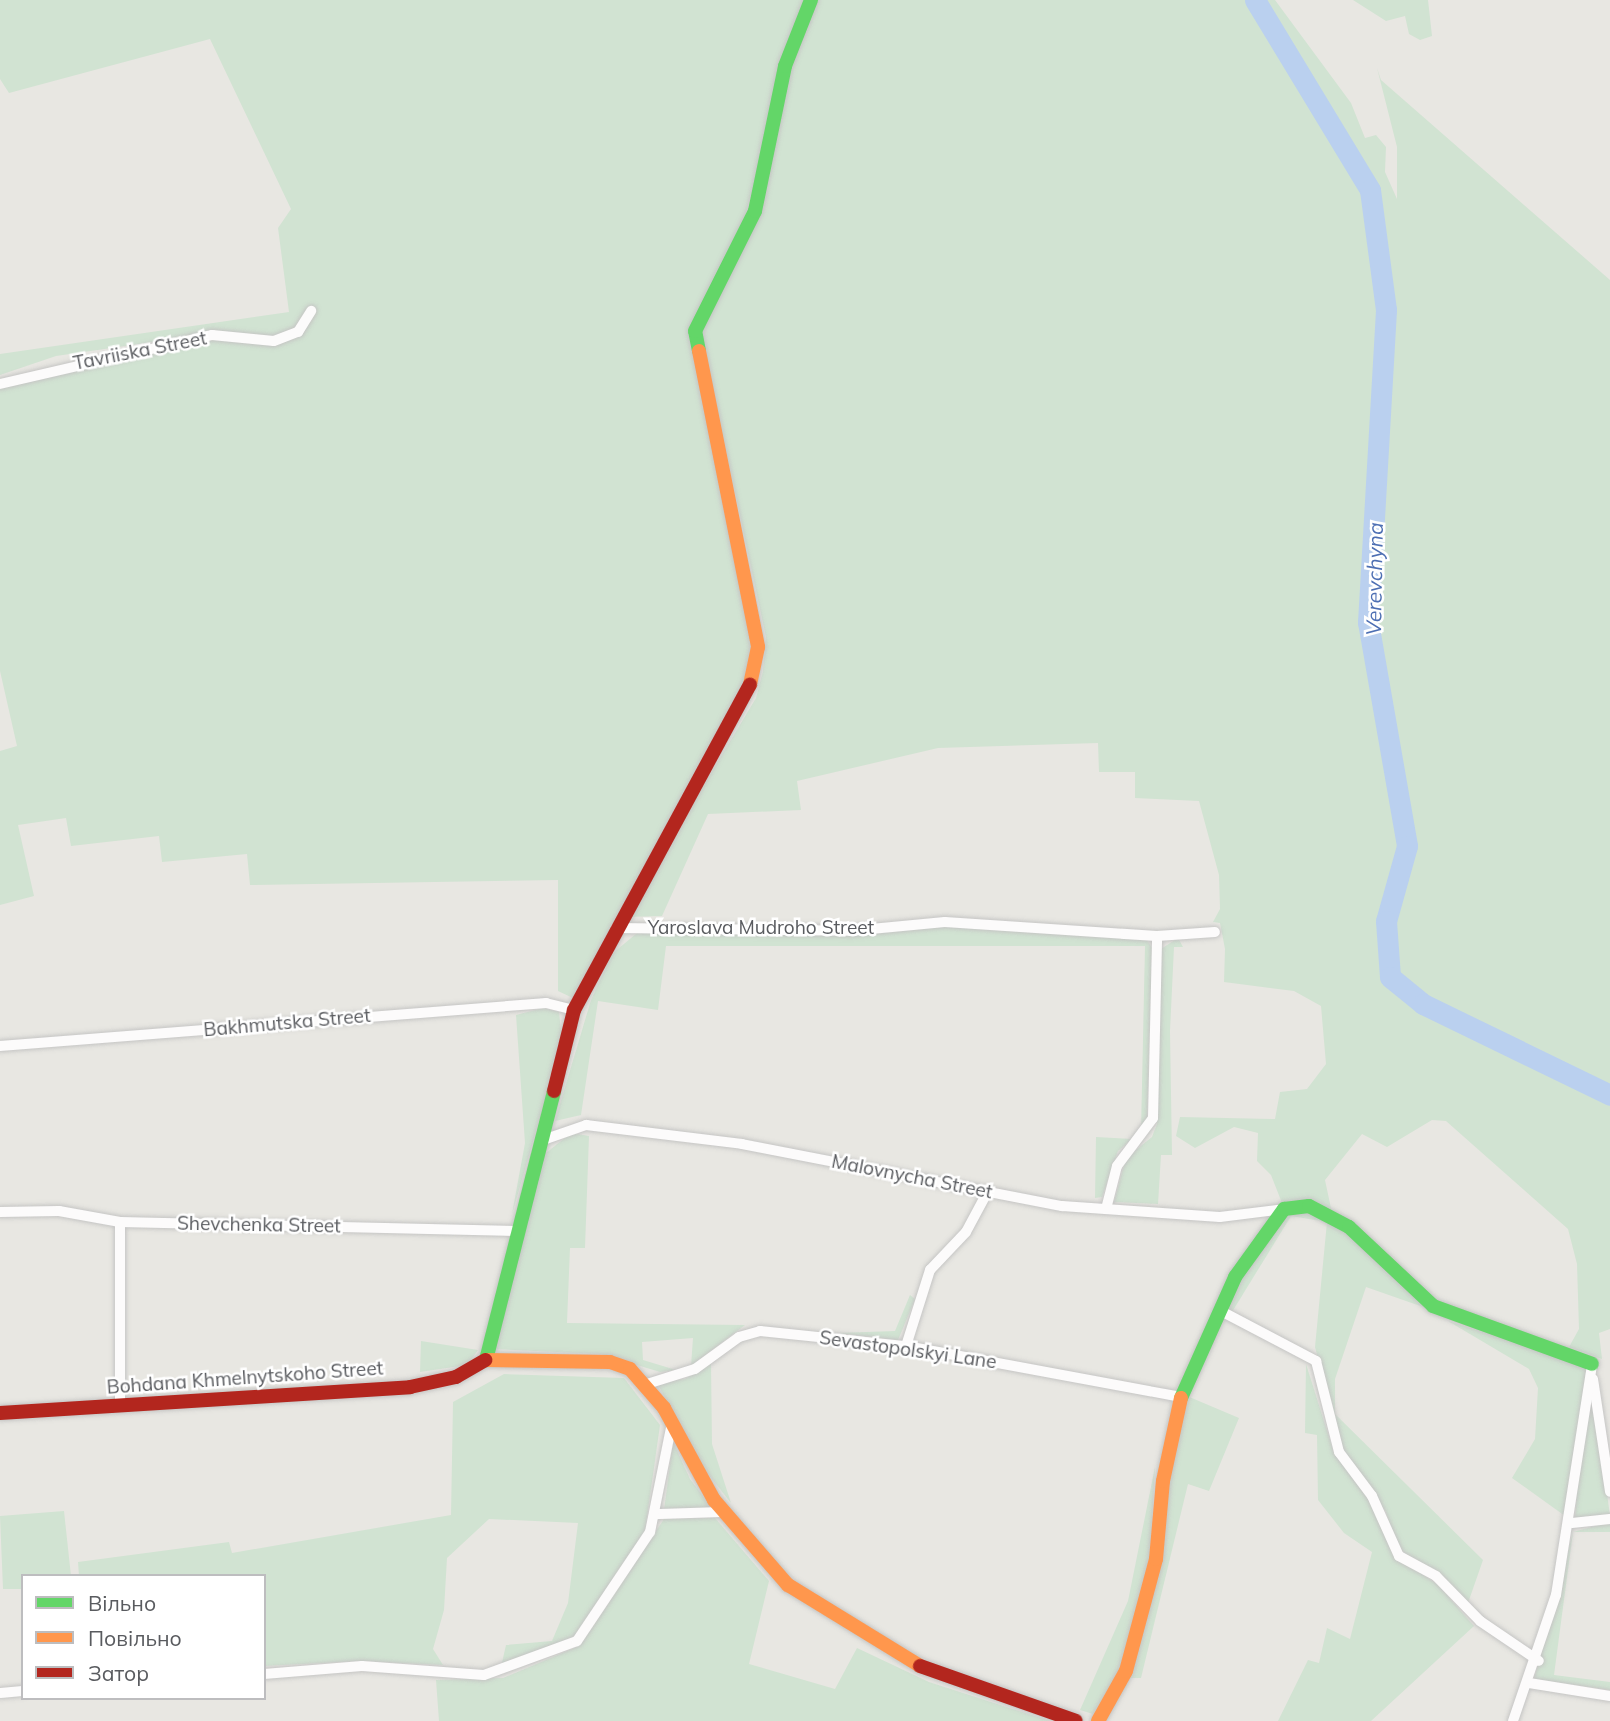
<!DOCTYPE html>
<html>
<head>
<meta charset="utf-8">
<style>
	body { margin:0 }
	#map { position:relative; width:1610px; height:1721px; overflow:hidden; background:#e8e7e2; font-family:Mulish,sans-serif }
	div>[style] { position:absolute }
	.green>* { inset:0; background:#d1e3d2 }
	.river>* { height:21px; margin:-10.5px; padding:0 10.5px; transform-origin:10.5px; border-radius:10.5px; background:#bad0ef }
	.roads { filter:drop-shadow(0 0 2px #c5c5c4) drop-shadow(0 0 2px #c5c5c4) }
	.street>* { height:10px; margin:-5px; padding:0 5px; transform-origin:5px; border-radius:5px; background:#fcfbfb }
	.fast>* { height:14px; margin:-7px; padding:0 7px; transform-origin:7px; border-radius:7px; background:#63d668 }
	.slow>* { height:14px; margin:-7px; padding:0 7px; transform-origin:7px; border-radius:7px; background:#ff974d }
	.jam>* { height:14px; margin:-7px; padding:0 7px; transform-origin:7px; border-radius:7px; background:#b3261e }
	span { translate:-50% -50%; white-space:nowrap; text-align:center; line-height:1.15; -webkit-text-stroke:5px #fff; paint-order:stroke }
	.street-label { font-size:19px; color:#595b5f }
	.water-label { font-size:21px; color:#4d6fb3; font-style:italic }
	.legend { position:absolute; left:21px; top:1574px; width:245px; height:126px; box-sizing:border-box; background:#fff; border:2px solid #bdbdbf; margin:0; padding:9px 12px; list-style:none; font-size:21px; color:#595b5f }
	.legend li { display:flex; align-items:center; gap:14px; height:35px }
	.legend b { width:35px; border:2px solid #bdbdbf }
</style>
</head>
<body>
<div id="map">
	<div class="green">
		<div style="clip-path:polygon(0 0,805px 0,741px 231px,698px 310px,754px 644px,752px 676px,575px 999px,558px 991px,558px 880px,250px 885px,247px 854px,162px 862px,159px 836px,71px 846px,66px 818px,18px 825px,34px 896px,0 905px,0 751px,17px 746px,0 671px,0 387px,212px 338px,269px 343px,300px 334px,311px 311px,295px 330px,273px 338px,208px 334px,56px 356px,0 375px,0 354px,289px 312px,278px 228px,291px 209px,210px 39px,9px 93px,0 79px)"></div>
		<div style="clip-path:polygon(814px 0,1275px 0,1351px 103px,1365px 138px,1376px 135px,1386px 147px,1385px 172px,1397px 199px,1397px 147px,1377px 68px,1381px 80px,1610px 280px,1610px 1329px,1599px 1333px,1602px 1359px,1569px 1347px,1579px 1329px,1577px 1264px,1568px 1229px,1446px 1121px,1432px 1120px,1387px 1147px,1362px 1134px,1325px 1180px,1332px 1213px,1282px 1203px,1271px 1175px,1257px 1161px,1258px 1133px,1234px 1127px,1195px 1148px,1176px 1136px,1180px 1117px,1275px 1119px,1280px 1092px,1307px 1089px,1326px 1064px,1321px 1006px,1294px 991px,1224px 982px,1225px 949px,1220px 923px,1213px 922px,1220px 909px,1219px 875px,1199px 801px,1135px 798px,1135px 772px,1099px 772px,1098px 743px,938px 748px,797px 781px,801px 810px,708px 814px,662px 916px,625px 917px,756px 698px,763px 671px,766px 637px,700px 329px,760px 208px,786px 74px)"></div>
		<div style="clip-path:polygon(1353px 0,1428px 0,1432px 36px,1420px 40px,1409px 34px,1405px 16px,1386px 21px)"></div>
		<div style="clip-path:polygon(944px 926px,1147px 940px,1152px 948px,1147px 1122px,1141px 1132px,1145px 946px,666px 946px,658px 1010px,598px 1001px,581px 1115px,555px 1121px,591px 1000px,612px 954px,637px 933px,843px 936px)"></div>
		<div style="clip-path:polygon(1178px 938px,1183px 947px,1174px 947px,1170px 1031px,1172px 1155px,1161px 1155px,1158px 1204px,1114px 1202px,1126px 1158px,1152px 1137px,1157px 1124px,1161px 949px)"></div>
		<div style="clip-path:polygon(543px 1008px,559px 1012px,562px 1041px,512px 1214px,525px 1143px,516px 1015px)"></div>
		<div style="clip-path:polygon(571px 1133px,589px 1136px,585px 1248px,570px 1248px,567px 1323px,745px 1325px,691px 1366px,693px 1338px,642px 1342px,643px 1360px,676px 1370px,660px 1372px,601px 1354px,494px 1349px,546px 1153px)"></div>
		<div style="clip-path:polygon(1096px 1137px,1132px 1139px,1118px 1151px,1102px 1197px,1095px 1198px)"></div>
		<div style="clip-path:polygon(1298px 1209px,1328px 1219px,1345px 1230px,1426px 1308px,1366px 1287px,1335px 1379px,1335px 1414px,1483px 1560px,1468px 1603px,1396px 1546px,1386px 1512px,1342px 1451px,1315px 1347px,1327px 1222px,1291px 1216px,1232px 1312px,1226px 1309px,1270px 1228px)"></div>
		<div style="clip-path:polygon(910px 1295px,915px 1299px,898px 1340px,838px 1333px,895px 1331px)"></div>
		<div style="clip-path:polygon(1448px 1321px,1587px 1365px,1565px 1516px,1512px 1478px,1535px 1439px,1538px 1388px,1529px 1369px)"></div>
		<div style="clip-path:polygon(421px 1341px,478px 1350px,467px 1365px,420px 1372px)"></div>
		<div style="clip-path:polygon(711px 1364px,712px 1444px,731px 1503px,705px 1470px,657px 1383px,685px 1379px)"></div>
		<div style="clip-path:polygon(1306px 1364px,1334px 1453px,1373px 1503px,1393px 1554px,1438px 1585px,1474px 1626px,1371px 1721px,1278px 1721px,1308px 1660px,1319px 1663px,1327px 1628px,1350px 1639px,1372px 1552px,1344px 1533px,1318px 1500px,1317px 1435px,1305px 1433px)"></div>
		<div style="clip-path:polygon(504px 1374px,624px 1378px,660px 1425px,645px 1531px,572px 1640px,501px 1667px,506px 1645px,552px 1641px,568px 1603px,578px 1523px,489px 1519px,447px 1558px,444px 1610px,433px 1649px,443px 1665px,360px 1661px,264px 1666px,264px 1576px,79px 1576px,78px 1562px,229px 1542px,232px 1553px,451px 1515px,453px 1402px)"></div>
		<div style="clip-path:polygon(1592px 1381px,1610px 1516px,1575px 1521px,1577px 1490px)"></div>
		<div style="clip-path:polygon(1187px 1396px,1239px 1418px,1209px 1491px,1188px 1484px,1141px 1678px,1129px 1678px)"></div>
		<div style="clip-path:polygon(673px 1442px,690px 1479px,712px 1508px,664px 1510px)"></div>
		<div style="clip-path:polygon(1155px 1467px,1150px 1557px,1122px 1668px,1093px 1714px,1080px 1710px,1128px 1601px)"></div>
		<div style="clip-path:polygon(64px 1511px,71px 1576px,23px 1576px,23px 1589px,3px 1589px,0 1516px)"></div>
		<div style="clip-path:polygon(715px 1518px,769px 1581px,749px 1664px,835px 1689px,857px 1648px,929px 1682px,1050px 1721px,439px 1721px,436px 1680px,503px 1678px,579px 1646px,664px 1519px)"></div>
		<div style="clip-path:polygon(1610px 1522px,1610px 1532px,1573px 1532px,1554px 1675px,1610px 1682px,1610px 1690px,1534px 1679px,1573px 1532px)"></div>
	</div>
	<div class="river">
		<div style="left:1255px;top:0;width:222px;rotate:58.8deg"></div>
		<div style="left:1370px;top:190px;width:121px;rotate:82.4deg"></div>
		<div style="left:1386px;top:310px;width:313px;rotate:93.3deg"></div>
		<div style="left:1368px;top:622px;width:227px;rotate:80.1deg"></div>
		<div style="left:1407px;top:846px;width:78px;rotate:105.6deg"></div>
		<div style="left:1386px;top:921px;width:56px;rotate:85.9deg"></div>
		<div style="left:1390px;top:977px;width:43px;rotate:39.3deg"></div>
		<div style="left:1423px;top:1004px;width:208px;rotate:25.9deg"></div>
	</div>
	<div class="roads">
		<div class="street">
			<div style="left:0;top:384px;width:218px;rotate:-13deg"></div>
			<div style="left:212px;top:335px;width:62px;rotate:5.5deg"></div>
			<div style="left:274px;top:341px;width:26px;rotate:-21deg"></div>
			<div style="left:298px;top:332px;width:25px;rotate:-58deg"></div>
			<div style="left:616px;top:928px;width:234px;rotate:0.7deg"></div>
			<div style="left:850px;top:931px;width:95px;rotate:-5.4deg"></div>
			<div style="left:945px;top:922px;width:212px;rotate:3.8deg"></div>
			<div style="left:1157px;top:936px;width:58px;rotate:-3.9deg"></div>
			<div style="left:0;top:1046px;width:548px;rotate:-4.5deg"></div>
			<div style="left:546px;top:1003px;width:29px;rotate:14deg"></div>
			<div style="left:543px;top:1140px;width:46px;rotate:-19.2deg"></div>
			<div style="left:586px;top:1125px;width:157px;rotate:6.9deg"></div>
			<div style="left:742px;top:1144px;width:326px;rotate:11deg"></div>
			<div style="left:1062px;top:1206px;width:158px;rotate:4deg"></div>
			<div style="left:1220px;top:1217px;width:64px;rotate:-7.1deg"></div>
			<div style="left:1106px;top:1209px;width:44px;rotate:-75.7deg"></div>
			<div style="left:1117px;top:1166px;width:60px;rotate:-53.1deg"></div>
			<div style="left:1153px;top:1118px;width:182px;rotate:-88.7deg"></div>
			<div style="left:0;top:1212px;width:59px;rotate:-1deg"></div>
			<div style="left:59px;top:1211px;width:62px;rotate:10.2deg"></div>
			<div style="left:120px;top:1222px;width:398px;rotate:1.3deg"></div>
			<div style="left:1219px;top:1310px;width:110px;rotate:27.7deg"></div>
			<div style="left:1316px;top:1361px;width:94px;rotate:75.8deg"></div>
			<div style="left:1339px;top:1452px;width:55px;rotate:53.1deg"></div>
			<div style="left:1372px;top:1496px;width:66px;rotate:65.8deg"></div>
			<div style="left:1399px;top:1556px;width:42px;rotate:28.4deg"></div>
			<div style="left:1436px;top:1576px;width:63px;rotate:45.6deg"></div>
			<div style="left:1480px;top:1621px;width:71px;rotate:34.1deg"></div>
			<div style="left:906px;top:1346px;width:80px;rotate:-72.5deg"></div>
			<div style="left:930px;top:1270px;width:52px;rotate:-46.5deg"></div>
			<div style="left:966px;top:1232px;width:47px;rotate:-61.8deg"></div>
			<div style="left:1593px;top:1379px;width:114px;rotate:81.4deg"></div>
			<div style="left:647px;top:1384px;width:50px;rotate:-17.4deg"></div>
			<div style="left:695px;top:1369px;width:54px;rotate:-36deg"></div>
			<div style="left:739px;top:1337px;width:22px;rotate:-16deg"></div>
			<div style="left:760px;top:1331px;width:147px;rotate:5.9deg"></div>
			<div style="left:906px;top:1346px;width:280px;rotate:10.5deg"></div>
			<div style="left:120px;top:1405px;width:183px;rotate:-90deg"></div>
			<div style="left:657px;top:1514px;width:67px;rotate:-1.7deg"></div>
			<div style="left:1572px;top:1523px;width:38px;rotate:-6deg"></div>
			<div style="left:264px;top:1674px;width:98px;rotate:-4.7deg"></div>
			<div style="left:362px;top:1666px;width:122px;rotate:4.2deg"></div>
			<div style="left:484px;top:1675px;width:99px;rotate:-20.1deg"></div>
			<div style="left:577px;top:1641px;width:131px;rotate:-56.2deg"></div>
			<div style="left:650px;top:1532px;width:111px;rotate:-78.6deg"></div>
			<div style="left:1529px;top:1683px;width:82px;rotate:9.1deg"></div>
			<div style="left:0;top:1693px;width:23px;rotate:-5deg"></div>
			<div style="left:1513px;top:1721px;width:133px;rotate:-71.2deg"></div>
			<div style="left:1556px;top:1595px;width:234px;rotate:-81.1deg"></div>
		</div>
		<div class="fast">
			<div style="left:699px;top:351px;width:20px;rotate:-101deg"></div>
			<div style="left:695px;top:331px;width:134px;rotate:-63.4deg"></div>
			<div style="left:755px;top:211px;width:148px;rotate:-78.3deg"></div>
			<div style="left:785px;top:66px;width:71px;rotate:-68.5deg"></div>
			<div style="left:486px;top:1360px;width:277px;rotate:-75.8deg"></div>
			<div style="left:1181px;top:1398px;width:133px;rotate:-65.9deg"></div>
			<div style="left:1235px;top:1277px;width:84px;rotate:-54.2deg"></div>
			<div style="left:1284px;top:1209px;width:25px;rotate:-7deg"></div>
			<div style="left:1309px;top:1206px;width:45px;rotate:27.7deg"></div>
			<div style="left:1349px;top:1227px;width:115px;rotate:43.2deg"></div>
			<div style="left:1433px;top:1306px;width:169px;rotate:20deg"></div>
		</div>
		<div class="slow">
			<div style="left:699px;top:351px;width:302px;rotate:78.7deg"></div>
			<div style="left:758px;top:647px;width:39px;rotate:102deg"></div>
			<div style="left:486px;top:1360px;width:124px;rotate:0.9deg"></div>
			<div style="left:610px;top:1362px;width:21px;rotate:19deg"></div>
			<div style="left:630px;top:1369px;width:52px;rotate:48.9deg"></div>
			<div style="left:664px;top:1408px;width:105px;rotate:61.5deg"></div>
			<div style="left:714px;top:1500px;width:113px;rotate:49deg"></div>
			<div style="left:788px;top:1585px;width:155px;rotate:31.5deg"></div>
			<div style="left:1098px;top:1721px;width:57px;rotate:-60.8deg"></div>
			<div style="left:1126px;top:1671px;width:116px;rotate:-75deg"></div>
			<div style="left:1156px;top:1559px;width:78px;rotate:-84.9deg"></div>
			<div style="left:1163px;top:1481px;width:85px;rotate:-77.8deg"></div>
		</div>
		<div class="jam">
			<div style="left:554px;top:1091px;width:83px;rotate:-76.1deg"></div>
			<div style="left:574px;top:1010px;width:370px;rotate:-61.6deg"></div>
			<div style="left:0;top:1413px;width:411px;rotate:-3.6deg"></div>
			<div style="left:410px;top:1387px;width:47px;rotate:-12.3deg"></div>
			<div style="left:456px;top:1377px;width:34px;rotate:-30deg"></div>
			<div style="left:920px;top:1666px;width:165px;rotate:19.4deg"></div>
		</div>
	</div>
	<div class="street-label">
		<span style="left:140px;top:351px;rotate:-11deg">Tavriiska Street</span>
		<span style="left:761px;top:928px">Yaroslava Mudroho Street</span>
		<span style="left:287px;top:1023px;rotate:-5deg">Bakhmutska Street</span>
		<span style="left:912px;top:1177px;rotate:11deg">Malovnycha Street</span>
		<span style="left:259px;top:1225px;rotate:1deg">Shevchenka Street</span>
		<span style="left:908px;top:1350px;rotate:8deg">Sevastopolskyi Lane</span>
		<span style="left:245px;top:1378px;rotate:-4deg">Bohdana Khmelnytskoho Street</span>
	</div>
	<div class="water-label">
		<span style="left:1374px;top:579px;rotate:-89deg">Verevchyna</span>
	</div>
	<ul class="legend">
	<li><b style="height:9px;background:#63d668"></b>Вільно</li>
	<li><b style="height:9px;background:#ff974d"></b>Повільно</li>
	<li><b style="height:9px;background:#b3261e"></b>Затор</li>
	</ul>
</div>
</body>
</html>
